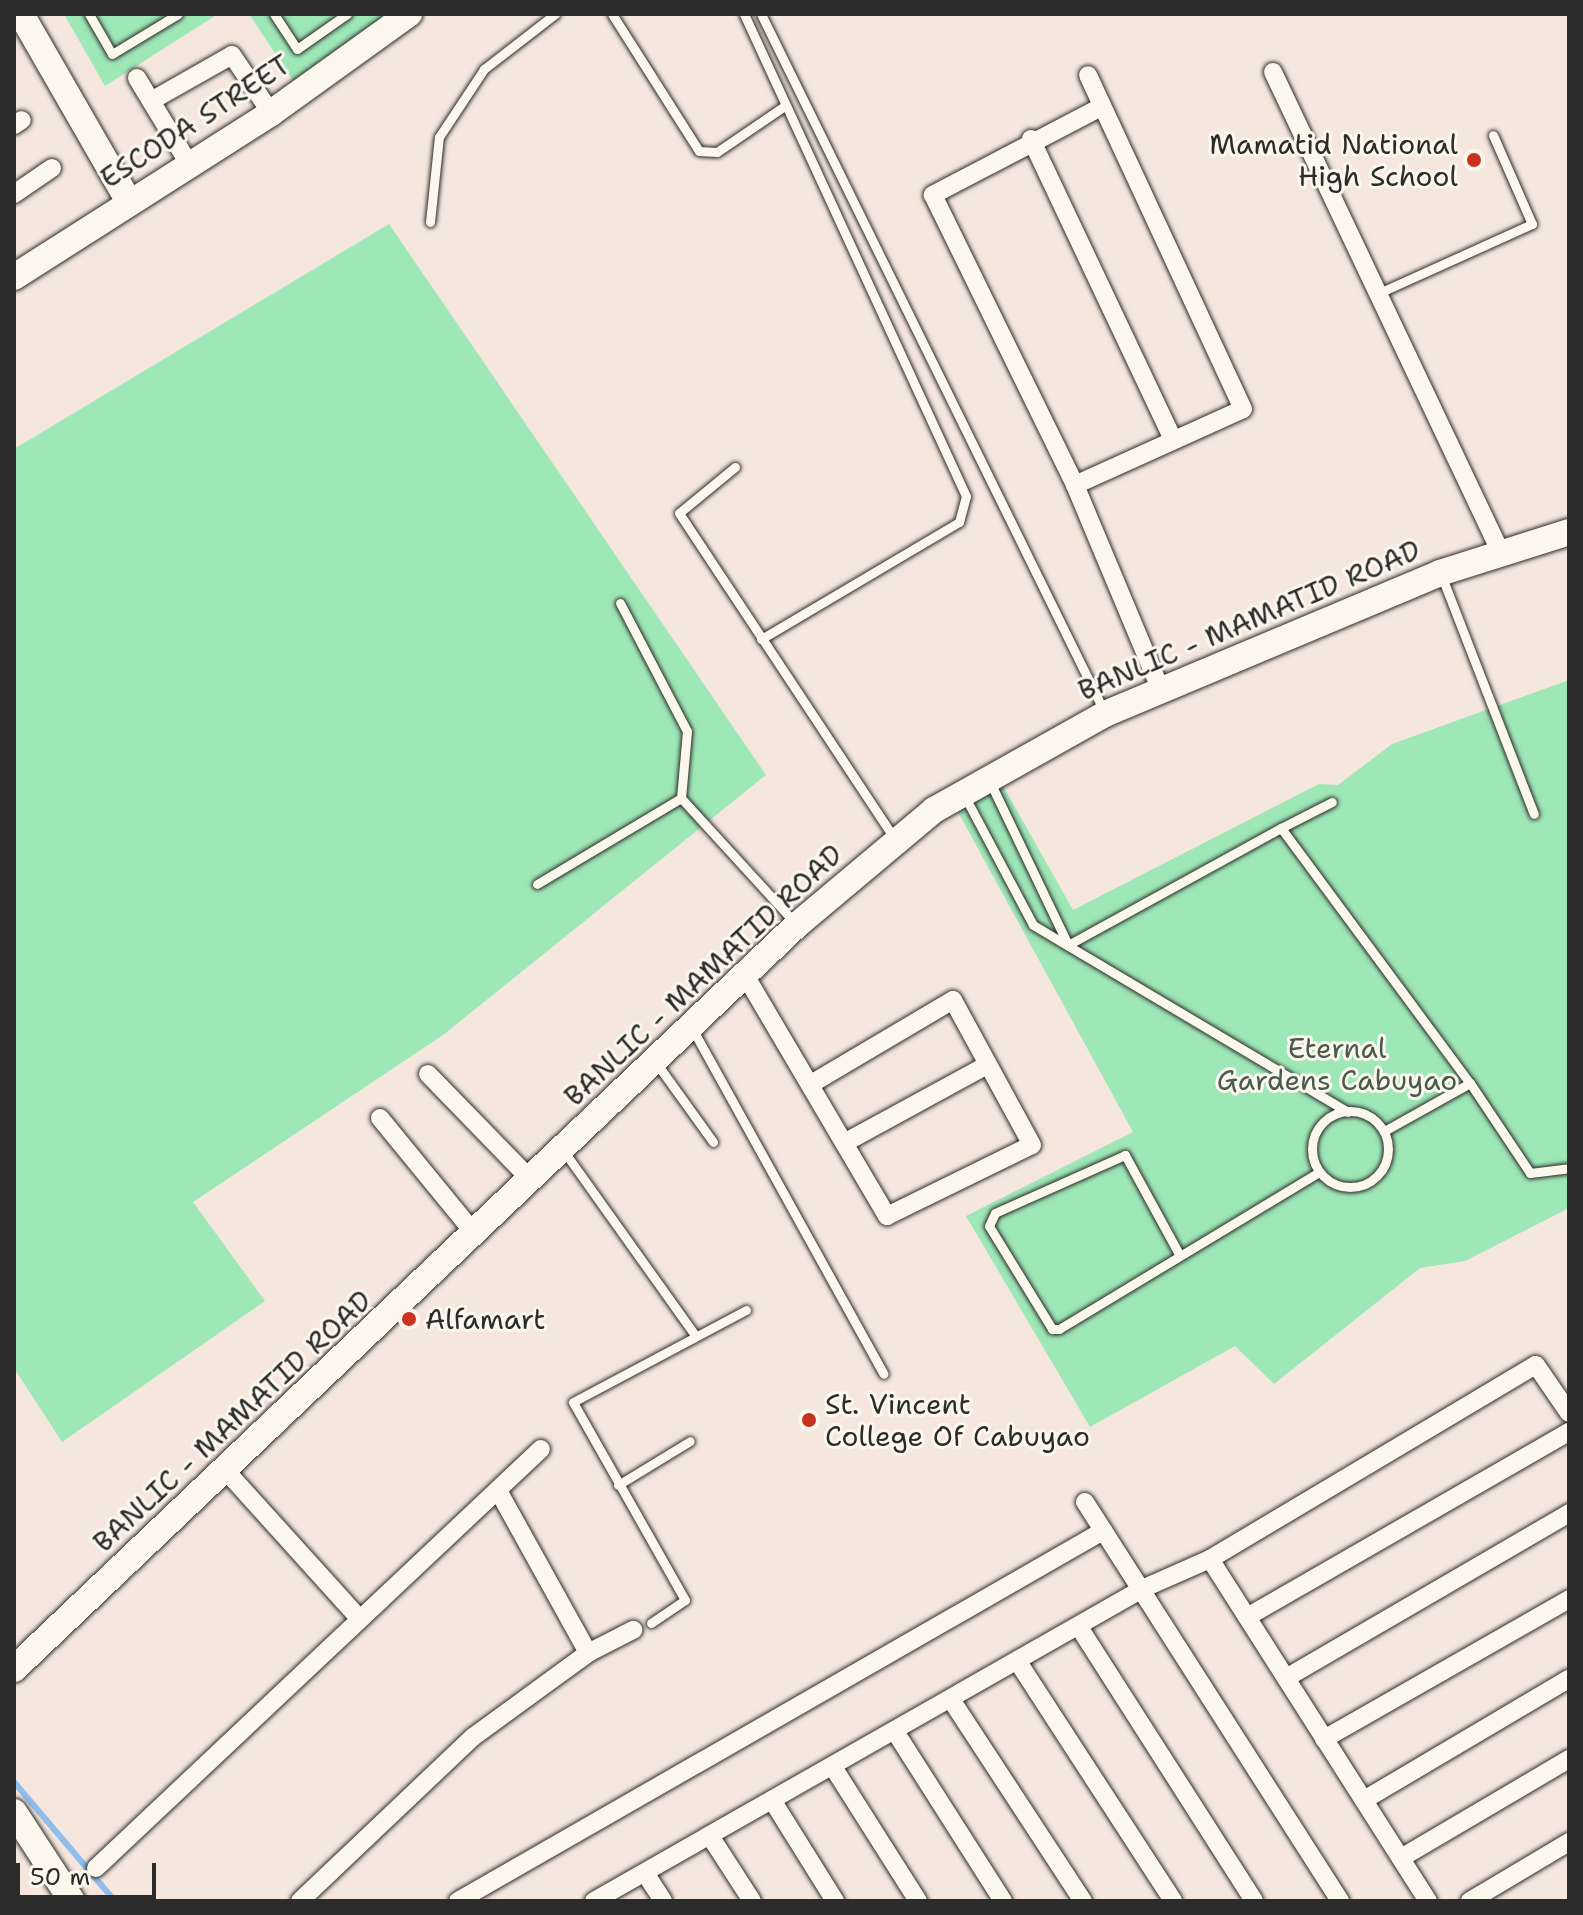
<!DOCTYPE html>
<html>
<head>
<meta charset="utf-8">
<style>
	body { margin:0 }
	#map { position:relative; width:1583px; height:1915px; overflow:hidden; background:#f6e7de; font-family:"Shantell Sans",sans-serif }
	div>[style] { position:absolute }
	.green>* { inset:0; background:#9ee7b6 }
	.stream>* { height:6px; margin:-3px; padding:0 3px; transform-origin:3px; border-radius:3px; background:#90beea }
	.roads { filter:drop-shadow(0 0 2px #2b2b2b) drop-shadow(0 0 2px #2b2b2b) }
	.lane>* { height:9px; margin:-4.5px; padding:0 4.5px; transform-origin:4.5px; border-radius:4.5px; background:#fbf7ec }
	.lane>.ring { margin:-4.5px; padding:0; box-sizing:content-box; background:none; border:9px solid #fbf7ec; border-radius:50% }
	.street>* { height:18px; margin:-9px; padding:0 9px; transform-origin:9px; border-radius:9px; background:#fbf7ec }
	.secondary>* { height:26px; margin:-13px; padding:0 13px; transform-origin:13px; border-radius:13px; background:#fbf7ec }
	.dots>* { width:22px; height:22px; translate:-50% -50%; box-sizing:border-box; border:4px solid #fbf7ec; border-radius:50% }
	span { translate:-50% -50%; white-space:nowrap; text-align:center; line-height:1.15; -webkit-text-stroke:6px #fbf7ec; paint-order:stroke }
	.street-label { font-size:28px; color:#2b2b2b }
	.poi-label { font-size:28px; color:#2b2b2b }
	.right { translate:-100% -50%; text-align:right }
	.left { translate:0 -50%; text-align:left }
	.park-label { font-size:28px; color:#485a4e }
	.frame { position:absolute; inset:0; border:16px solid #2b2b2b; pointer-events:none }
	.scale { position:absolute; left:16px; top:1863px; width:140px; height:36px; box-sizing:border-box; border:4px solid #2b2b2b; border-top:0; padding-left:10px; font-size:24px; line-height:28px; white-space:nowrap; color:#2b2b2b; -webkit-text-stroke:6px #fbf7ec; paint-order:stroke }
</style>
</head>
<body>
<div id="map">
	<div class="green">
		<div style="clip-path:polygon(64px 14px,218px 14px,105px 86px)"></div>
		<div style="clip-path:polygon(249px 14px,395px 14px,296px 85px)"></div>
		<div style="clip-path:polygon(389px 224px,766px 775px,443px 1035px,193px 1202px,265px 1301px,62px 1442px,14px 1368px,14px 449px)"></div>
		<div style="clip-path:polygon(1569px 680px,1569px 1208px,1465px 1261px,1420px 1268px,1274px 1384px,1235px 1346px,1090px 1427px,966px 1216px,1133px 1132px,958px 812px,1003px 786px,1073px 910px,1319px 784px,1338px 785px,1392px 744px)"></div>
	</div>
	<div class="stream">
		<div style="left:14px;top:1782px;width:156px;rotate:49.7deg"></div>
	</div>
	<div class="roads">
		<div class="lane">
			<div style="left:89px;top:14px;width:46px;rotate:60.1deg"></div>
			<div style="left:112px;top:54px;width:77px;rotate:-31.2deg"></div>
			<div style="left:274px;top:14px;width:42px;rotate:56.7deg"></div>
			<div style="left:297px;top:49px;width:61px;rotate:-35deg"></div>
			<div style="left:612px;top:14px;width:162px;rotate:57.6deg"></div>
			<div style="left:699px;top:151px;width:18px;rotate:3deg"></div>
			<div style="left:717px;top:152px;width:83px;rotate:-34.3deg"></div>
			<div style="left:744px;top:14px;width:531px;rotate:65.27deg"></div>
			<div style="left:966px;top:496px;width:27px;rotate:105deg"></div>
			<div style="left:959px;top:522px;width:230px;rotate:149.4deg"></div>
			<div style="left:761px;top:14px;width:777px;rotate:63.8deg"></div>
			<div style="left:430px;top:222px;width:85px;rotate:-84deg"></div>
			<div style="left:439px;top:137px;width:82px;rotate:-56.5deg"></div>
			<div style="left:484px;top:69px;width:90px;rotate:-37.8deg"></div>
			<div style="left:1379px;top:293px;width:168px;rotate:-24.3deg"></div>
			<div style="left:1532px;top:224px;width:97px;rotate:-113.7deg"></div>
			<div style="left:735px;top:467px;width:72px;rotate:140.6deg"></div>
			<div style="left:679px;top:513px;width:391px;rotate:56.5deg"></div>
			<div style="left:1442px;top:577px;width:254px;rotate:68.8deg"></div>
			<div style="left:620px;top:603px;width:144px;rotate:62.4deg"></div>
			<div style="left:687px;top:731px;width:67px;rotate:95.1deg"></div>
			<div style="left:990px;top:782px;width:181px;rotate:64.4deg"></div>
			<div style="left:964px;top:795px;width:147px;rotate:62deg"></div>
			<div style="left:1033px;top:925px;width:366px;rotate:30.7deg"></div>
			<div style="left:1281px;top:828px;width:57px;rotate:-27deg"></div>
			<div style="left:537px;top:884px;width:168px;rotate:-30.8deg"></div>
			<div style="left:681px;top:798px;width:169px;rotate:47.6deg"></div>
			<div style="left:1068px;top:945px;width:243px;rotate:-28.8deg"></div>
			<div style="left:1281px;top:828px;width:317px;rotate:53.5deg"></div>
			<div style="left:1470px;top:1083px;width:98px;rotate:150.8deg"></div>
			<div style="left:693px;top:1030px;width:393px;rotate:61deg"></div>
			<div style="left:657px;top:1064px;width:96px;rotate:54.3deg"></div>
			<div style="left:1470px;top:1083px;width:108px;rotate:56.3deg"></div>
			<div style="left:1530px;top:1173px;width:39px;rotate:-7deg"></div>
			<div class="ring" style="left:1312px;top:1111px;width:67px;height:67px"></div>
			<div style="left:563px;top:1150px;width:227px;rotate:54.5deg"></div>
			<div style="left:1179px;top:1254px;width:113px;rotate:-118.6deg"></div>
			<div style="left:1125px;top:1155px;width:142px;rotate:156deg"></div>
			<div style="left:995px;top:1213px;width:14px;rotate:115deg"></div>
			<div style="left:989px;top:1226px;width:121px;rotate:58.5deg"></div>
			<div style="left:1052px;top:1329px;width:7px"></div>
			<div style="left:1059px;top:1329px;width:304px;rotate:-31.1deg"></div>
			<div style="left:618px;top:1485px;width:84px;rotate:-31.4deg"></div>
			<div style="left:651px;top:1623px;width:41px;rotate:-34.1deg"></div>
			<div style="left:685px;top:1600px;width:227px;rotate:-119.5deg"></div>
			<div style="left:573px;top:1402px;width:196px;rotate:-28deg"></div>
		</div>
		<div class="street">
			<div style="left:1273px;top:72px;width:530px;rotate:64.64deg"></div>
			<div style="left:137px;top:78px;width:100px;rotate:58.8deg"></div>
			<div style="left:151px;top:101px;width:93px;rotate:-29.6deg"></div>
			<div style="left:232px;top:55px;width:70px;rotate:56.1deg"></div>
			<div style="left:1101px;top:107px;width:190px;rotate:152.4deg"></div>
			<div style="left:933px;top:195px;width:323px;rotate:63.9deg"></div>
			<div style="left:1075px;top:485px;width:223px;rotate:67.3deg"></div>
			<div style="left:14px;top:125px;width:9px;rotate:-32deg"></div>
			<div style="left:1031px;top:139px;width:330px;rotate:64.7deg"></div>
			<div style="left:14px;top:194px;width:46px;rotate:-34.4deg"></div>
			<div style="left:1075px;top:485px;width:184px;rotate:-24.3deg"></div>
			<div style="left:1243px;top:409px;width:368px;rotate:-114.9deg"></div>
			<div style="left:745px;top:975px;width:280px;rotate:59.5deg"></div>
			<div style="left:887px;top:1216px;width:161px;rotate:-26.1deg"></div>
			<div style="left:1032px;top:1145px;width:165px;rotate:-118.6deg"></div>
			<div style="left:953px;top:1000px;width:165px;rotate:149.4deg"></div>
			<div style="left:428px;top:1074px;width:148px;rotate:45.8deg"></div>
			<div style="left:380px;top:1118px;width:150px;rotate:50.7deg"></div>
			<div style="left:846px;top:1142px;width:161px;rotate:-28.6deg"></div>
			<div style="left:227px;top:1472px;width:198px;rotate:47.9deg"></div>
			<div style="left:500px;top:1494px;width:182px;rotate:61deg"></div>
			<div style="left:1085px;top:1502px;width:474px;rotate:57.4deg"></div>
			<div style="left:1210px;top:1559px;width:406px;rotate:57.5deg"></div>
			<div style="left:1247px;top:1617px;width:371px;rotate:-29.9deg"></div>
			<div style="left:1079px;top:1627px;width:325px;rotate:57.4deg"></div>
			<div style="left:1018px;top:1662px;width:285px;rotate:57deg"></div>
			<div style="left:1286px;top:1678px;width:328px;rotate:-30.2deg"></div>
			<div style="left:952px;top:1701px;width:239px;rotate:56.8deg"></div>
			<div style="left:896px;top:1733px;width:199px;rotate:57.5deg"></div>
			<div style="left:1324px;top:1739px;width:282px;rotate:-29.7deg"></div>
			<div style="left:833px;top:1767px;width:159px;rotate:57.6deg"></div>
			<div style="left:772px;top:1800px;width:119px;rotate:58deg"></div>
			<div style="left:1364px;top:1800px;width:238px;rotate:-30.6deg"></div>
			<div style="left:710px;top:1836px;width:77px;rotate:57.1deg"></div>
			<div style="left:1401px;top:1858px;width:195px;rotate:-30.5deg"></div>
			<div style="left:96px;top:1868px;width:611px;rotate:-43.28deg"></div>
			<div style="left:645px;top:1873px;width:33px;rotate:57deg"></div>
			<div style="left:300px;top:1901px;width:238px;rotate:-43.5deg"></div>
			<div style="left:473px;top:1737px;width:142px;rotate:-36.1deg"></div>
			<div style="left:588px;top:1653px;width:51px;rotate:-27.1deg"></div>
			<div style="left:458px;top:1901px;width:744px;rotate:-29.84deg"></div>
			<div style="left:594px;top:1901px;width:631px;rotate:-29.65deg"></div>
			<div style="left:1142px;top:1589px;width:74px;rotate:-23.8deg"></div>
			<div style="left:1210px;top:1559px;width:379px;rotate:-30.8deg"></div>
			<div style="left:1536px;top:1365px;width:58px;rotate:55.5deg"></div>
			<div style="left:1470px;top:1901px;width:115px;rotate:-30.8deg"></div>
		</div>
		<div class="secondary">
			<div style="left:21px;top:14px;width:217px;rotate:60.1deg"></div>
			<div style="left:14px;top:277px;width:305px;rotate:-32.5deg"></div>
			<div style="left:271px;top:113px;width:170px;rotate:-35.7deg"></div>
			<div style="left:14px;top:1669px;width:1080px;rotate:-43.54deg"></div>
			<div style="left:797px;top:925px;width:179px;rotate:-40deg"></div>
			<div style="left:934px;top:810px;width:196px;rotate:-29.3deg"></div>
			<div style="left:1105px;top:714px;width:363px;rotate:-22.8deg"></div>
			<div style="left:1440px;top:573px;width:135px;rotate:-17.6deg"></div>
			<div style="left:14px;top:1812px;width:106px;rotate:56.9deg"></div>
		</div>
	</div>
	<div class="dots">
		<div style="left:1474px;top:160px;background:#c8321e"></div>
		<div style="left:409px;top:1319px;background:#c8321e"></div>
		<div style="left:809px;top:1420px;background:#c8321e"></div>
	</div>
	<div class="street-label">
		<span style="left:195px;top:121px;rotate:-33deg">ESCODA STREET</span>
		<span style="left:1249px;top:620px;rotate:-23deg">BANLIC - MAMATID ROAD</span>
		<span style="left:703px;top:975px;rotate:-43deg">BANLIC - MAMATID ROAD</span>
		<span style="left:232px;top:1421px;rotate:-43deg">BANLIC - MAMATID ROAD</span>
	</div>
	<div class="poi-label">
		<span class="right" style="left:1458px;top:160px">Mamatid National<br>High School</span>
		<span class="left" style="left:425px;top:1319px">Alfamart</span>
		<span class="left" style="left:825px;top:1420px">St. Vincent<br>College Of Cabuyao</span>
	</div>
	<div class="park-label">
		<span style="left:1337px;top:1064px">Eternal<br>Gardens Cabuyao</span>
	</div>
	<div class="frame"></div>
	<div class="scale">50 m</div>
</div>
</body>
</html>
